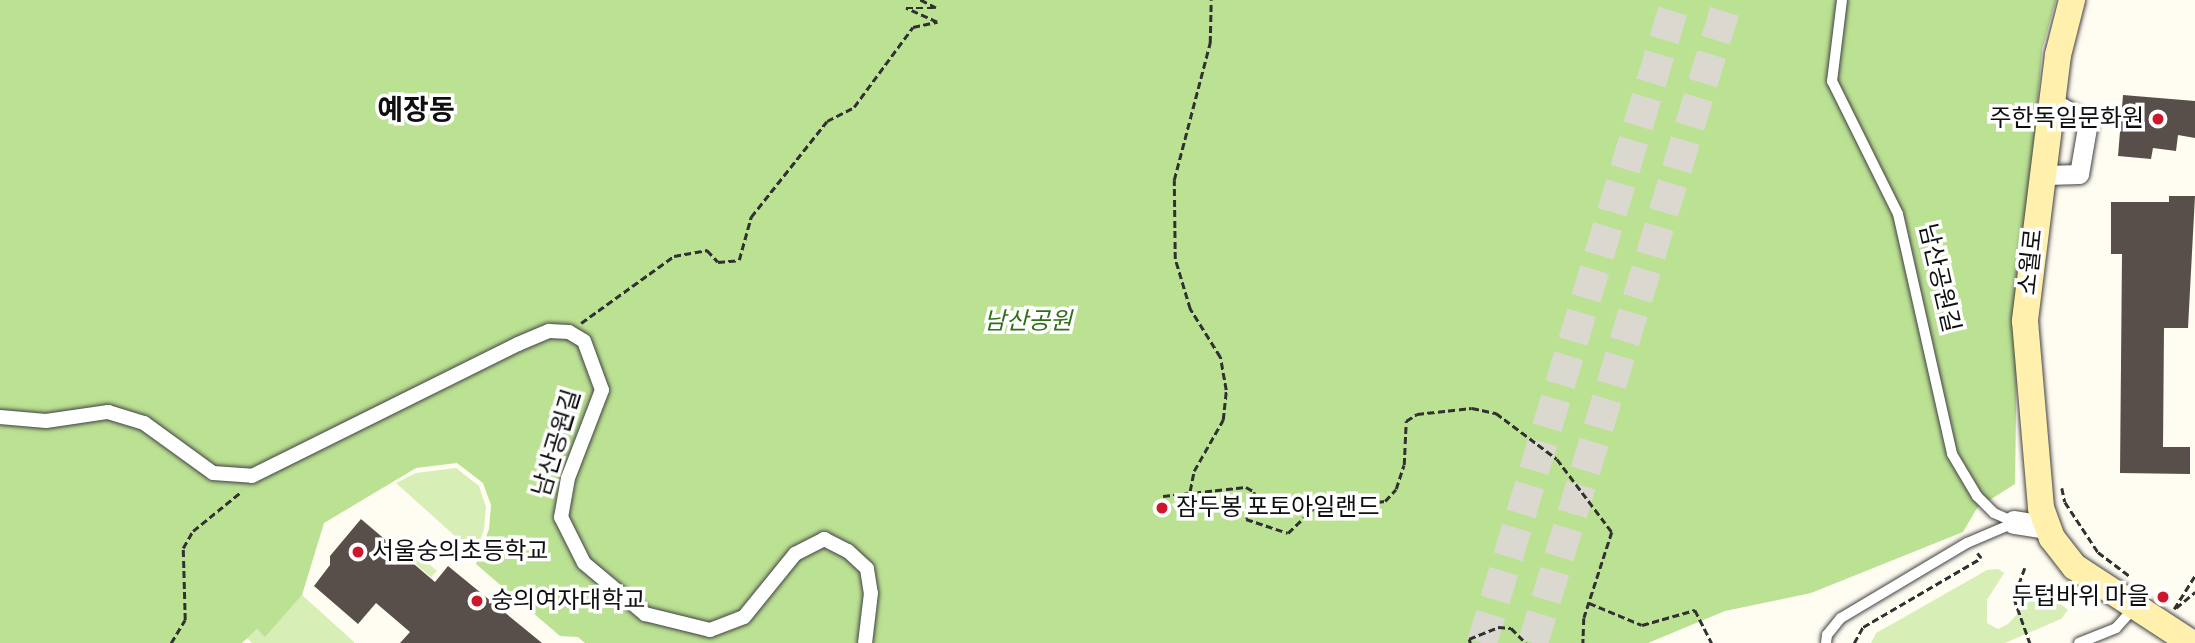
<!DOCTYPE html>
<html>
<head>
<meta charset="utf-8">
<style>
	body { margin:0 }
	#map { position:relative; width:2195px; height:643px; overflow:hidden; background:#fffcf2; font-family:Bitter,"Noto Sans KR",serif }
	div>[style] { position:absolute }
	.green>* { inset:0; background:#d7efb6 }
	.forest>* { inset:0; background:#bbe193 }
	.building>* { inset:0; background:#594f4a }
	.primary-tunnel>* { height:30px; margin-top:-15px; transform-origin:0; background:repeating-linear-gradient(90deg,#dbd8d0 0 30px,transparent 0 45px) }
	.path>* { height:2.5px; margin-top:-1.25px; transform-origin:0; background:repeating-linear-gradient(90deg,#313131 0 7px,transparent 0 10.5px) }
	.roads { filter:drop-shadow(0 0 2px #424242) drop-shadow(0 0 2px #424242) }
	.service>* { height:10px; margin:-5px; padding:0 5px; transform-origin:5px; border-radius:5px; background:#fff }
	.pedestrian>* { height:14px; margin:-7px; padding:0 7px; transform-origin:7px; border-radius:7px; background:#fff }
	.minor>* { height:19px; margin:-9.5px; padding:0 9.5px; transform-origin:9.5px; border-radius:9.5px; background:#fff }
	.tertiary>* { height:23px; margin:-11.5px; padding:0 11.5px; transform-origin:11.5px; border-radius:11.5px; background:#fff }
	.secondary>* { height:26px; margin:-13px; padding:0 13px; transform-origin:13px; border-radius:13px; background:#fff1ad }
	.dots>* { width:19px; height:19px; translate:-50% -50%; box-sizing:border-box; border:4px solid #fff; border-radius:50% }
	span { translate:-50% -50%; white-space:nowrap; text-align:center; line-height:1.15; -webkit-text-stroke:7px #fff; paint-order:stroke }
	.poi-label { font-size:24px; color:#0f0f0f }
	.right { translate:-100% -50%; text-align:right }
	.left { translate:0 -50%; text-align:left }
	.street-label { font-size:24px; color:#0f0f0f }
	.park-label { font-size:24px; color:#2f6f17; font-style:italic }
	.quarter-label { font-size:28px; color:#0f0f0f; font-weight:700 }
</style>
</head>
<body>
<div id="map">
	<div class="green">
		<div style="clip-path:polygon(456px 468px,479px 486px,486px 507px,484px 529px,475px 554px,396px 483px,416px 473px)"></div>
		<div style="clip-path:polygon(400px 539px,437px 571px,431px 577px,394px 546px)"></div>
		<div style="clip-path:polygon(1998px 569px,2004px 573px,1987px 600px,1987px 623px,1998px 629px,2008px 624px,2041px 588px,2068px 610px,2061px 619px,2005px 643px,1871px 643px,1876px 633px,1901px 619px,1987px 570px)"></div>
		<div style="clip-path:polygon(302px 595px,354px 642px,354px 643px,252px 643px,247px 638px,257px 629px,265px 636px)"></div>
	</div>
	<div class="forest">
		<div style="clip-path:polygon(0 0,2056px 0,2042px 50px,2017px 341px,2015px 484px,1977px 508px,1963px 532px,1811px 593px,1725px 611px,1648px 643px,585px 643px,578px 637px,560px 636px,476px 564px,489px 529px,491px 505px,483px 483px,457px 463px,416px 468px,324px 523px,302px 595px,265px 637px,257px 629px,242px 643px,0 643px)"></div>
	</div>
	<div class="building">
		<div style="clip-path:polygon(2123px 95px,2195px 101px,2195px 138px,2178px 135px,2176px 151px,2153px 148px,2151px 159px,2118px 156px)"></div>
		<div style="clip-path:polygon(2169px 196px,2195px 196px,2188px 328px,2164px 328px,2163px 447px,2190px 447px,2190px 474px,2120px 473px,2122px 254px,2111px 254px,2111px 202px,2169px 202px)"></div>
		<div style="clip-path:polygon(361px 519px,435px 582px,448px 566px,542px 643px,400px 643px,410px 632px,376px 603px,358px 624px,314px 586px,330px 565px,330px 556px)"></div>
	</div>
	<div class="primary-tunnel">
		<div style="left:1482px;top:643px;width:672px;rotate:-73.21deg"></div>
		<div style="left:1533px;top:643px;width:672px;rotate:-73.13deg"></div>
	</div>
	<div class="path">
		<div style="left:581px;top:323px;width:115px;rotate:-35.8deg"></div>
		<div style="left:674px;top:256px;width:34px;rotate:-10deg"></div>
		<div style="left:707px;top:250px;width:16px;rotate:47deg"></div>
		<div style="left:718px;top:262px;width:21px;rotate:-5deg"></div>
		<div style="left:739px;top:260px;width:45px;rotate:-74.4deg"></div>
		<div style="left:751px;top:217px;width:122px;rotate:-51.6deg"></div>
		<div style="left:827px;top:121px;width:30px;rotate:-27deg"></div>
		<div style="left:854px;top:107px;width:99px;rotate:-53.6deg"></div>
		<div style="left:913px;top:27px;width:25px;rotate:-12deg"></div>
		<div style="left:937px;top:22px;width:34px;rotate:-156deg"></div>
		<div style="left:906px;top:8px;width:30px"></div>
		<div style="left:936px;top:8px;width:18px;rotate:-153deg"></div>
		<div style="left:2062px;top:488px;width:14px;rotate:78deg"></div>
		<div style="left:2065px;top:502px;width:60px;rotate:56.6deg"></div>
		<div style="left:2098px;top:552px;width:41px;rotate:37.1deg"></div>
		<div style="left:1190px;top:491px;width:20px;rotate:-79deg"></div>
		<div style="left:1194px;top:471px;width:59px;rotate:-60.4deg"></div>
		<div style="left:1223px;top:420px;width:30px;rotate:-84deg"></div>
		<div style="left:1226px;top:390px;width:34px;rotate:-100deg"></div>
		<div style="left:1220px;top:357px;width:57px;rotate:-122deg"></div>
		<div style="left:1190px;top:309px;width:52px;rotate:-106.7deg"></div>
		<div style="left:1175px;top:259px;width:79px;rotate:-90.7deg"></div>
		<div style="left:1174px;top:180px;width:142px;rotate:-75.3deg"></div>
		<div style="left:1210px;top:43px;width:43px;rotate:-88.7deg"></div>
		<div style="left:1164px;top:506px;width:10px;rotate:-96deg"></div>
		<div style="left:1163px;top:496px;width:83px;rotate:-6.2deg"></div>
		<div style="left:1246px;top:487px;width:10px;rotate:29deg"></div>
		<div style="left:1255px;top:492px;width:28px;rotate:108deg"></div>
		<div style="left:1246px;top:519px;width:44px;rotate:18.4deg"></div>
		<div style="left:1288px;top:533px;width:43px;rotate:-44.1deg"></div>
		<div style="left:1319px;top:503px;width:22px;rotate:-13deg"></div>
		<div style="left:1340px;top:498px;width:17px;rotate:24deg"></div>
		<div style="left:1356px;top:505px;width:29px;rotate:-8deg"></div>
		<div style="left:1385px;top:501px;width:16px;rotate:-47deg"></div>
		<div style="left:1396px;top:489px;width:25px;rotate:-72deg"></div>
		<div style="left:1404px;top:465px;width:44px;rotate:-87.4deg"></div>
		<div style="left:1406px;top:421px;width:13px;rotate:-32deg"></div>
		<div style="left:1417px;top:414px;width:55px;rotate:-6.2deg"></div>
		<div style="left:1472px;top:408px;width:25px;rotate:12deg"></div>
		<div style="left:1496px;top:413px;width:76px;rotate:37deg"></div>
		<div style="left:1557px;top:459px;width:91px;rotate:53deg"></div>
		<div style="left:1612px;top:532px;width:90px;rotate:108deg"></div>
		<div style="left:1584px;top:618px;width:25px;rotate:92deg"></div>
		<div style="left:2025px;top:568px;width:32px;rotate:110deg"></div>
		<div style="left:2014px;top:598px;width:48px;rotate:70.4deg"></div>
		<div style="left:1589px;top:603px;width:57px;rotate:22.5deg"></div>
		<div style="left:1642px;top:625px;width:55px;rotate:-15.8deg"></div>
		<div style="left:1695px;top:610px;width:37px;rotate:63deg"></div>
		<div style="left:2176px;top:608px;width:25px;rotate:-40deg"></div>
		<div style="left:2174px;top:609px;width:40px;rotate:-58deg"></div>
		<div style="left:171px;top:643px;width:27px;rotate:-59deg"></div>
		<div style="left:185px;top:620px;width:72px;rotate:-91.6deg"></div>
		<div style="left:183px;top:548px;width:20px;rotate:-60deg"></div>
		<div style="left:193px;top:531px;width:63px;rotate:-39.2deg"></div>
		<div style="left:1470px;top:643px;width:4px;rotate:-104deg"></div>
		<div style="left:1469px;top:639px;width:31px;rotate:-22deg"></div>
		<div style="left:1498px;top:627px;width:13px;rotate:4deg"></div>
		<div style="left:1511px;top:628px;width:21px;rotate:45deg"></div>
		<div style="left:1854px;top:643px;width:18px;rotate:-61deg"></div>
		<div style="left:1863px;top:627px;width:137px;rotate:-30.3deg"></div>
		<div style="left:1981px;top:558px;width:6px;rotate:-129deg"></div>
	</div>
	<div class="roads">
		<div class="service">
			<div style="left:1842px;top:0;width:82px;rotate:97deg"></div>
			<div style="left:1832px;top:81px;width:148px;rotate:63.6deg"></div>
			<div style="left:1898px;top:214px;width:246px;rotate:77.3deg"></div>
			<div style="left:1952px;top:454px;width:49px;rotate:59.2deg"></div>
			<div style="left:1977px;top:496px;width:24px;rotate:45deg"></div>
			<div style="left:1994px;top:513px;width:22px;rotate:24deg"></div>
			<div style="left:1826px;top:643px;width:8px;rotate:-83deg"></div>
			<div style="left:1827px;top:635px;width:22px;rotate:-51deg"></div>
			<div style="left:1841px;top:618px;width:147px;rotate:-30.8deg"></div>
			<div style="left:1967px;top:543px;width:51px;rotate:-23.1deg"></div>
			<div style="left:2079px;top:643px;width:40px;rotate:-22deg"></div>
			<div style="left:2116px;top:628px;width:25px;rotate:-48deg"></div>
		</div>
		<div class="pedestrian">
			<div style="left:0;top:417px;width:46px;rotate:5deg"></div>
			<div style="left:46px;top:421px;width:63px;rotate:-8.3deg"></div>
			<div style="left:108px;top:412px;width:38px;rotate:17deg"></div>
			<div style="left:144px;top:423px;width:85px;rotate:35.9deg"></div>
			<div style="left:213px;top:473px;width:39px;rotate:4deg"></div>
			<div style="left:252px;top:476px;width:297px;rotate:-26.4deg"></div>
			<div style="left:518px;top:344px;width:34px;rotate:-23deg"></div>
			<div style="left:549px;top:331px;width:20px;rotate:3deg"></div>
			<div style="left:569px;top:332px;width:17px;rotate:31deg"></div>
			<div style="left:584px;top:341px;width:52px;rotate:69.8deg"></div>
			<div style="left:602px;top:390px;width:94px;rotate:111.1deg"></div>
			<div style="left:568px;top:478px;width:40px;rotate:100deg"></div>
			<div style="left:561px;top:517px;width:51px;rotate:63.4deg"></div>
			<div style="left:584px;top:563px;width:80px;rotate:39.9deg"></div>
			<div style="left:645px;top:614px;width:67px;rotate:13.8deg"></div>
			<div style="left:710px;top:630px;width:36px;rotate:-21deg"></div>
			<div style="left:744px;top:617px;width:81px;rotate:-51deg"></div>
			<div style="left:795px;top:554px;width:33px;rotate:-27deg"></div>
			<div style="left:824px;top:539px;width:27px;rotate:27deg"></div>
			<div style="left:848px;top:551px;width:26px;rotate:43deg"></div>
			<div style="left:867px;top:569px;width:24px;rotate:81deg"></div>
			<div style="left:871px;top:593px;width:50px;rotate:96.8deg"></div>
		</div>
		<div class="minor">
			<div style="left:2047px;top:175px;width:32px;rotate:-2deg"></div>
			<div style="left:2079px;top:174px;width:53px;rotate:-80.2deg"></div>
			<div style="left:2088px;top:122px;width:37px;rotate:-151deg"></div>
		</div>
		<div class="tertiary">
			<div style="left:2014px;top:522px;width:32px;rotate:9deg"></div>
		</div>
		<div class="secondary">
			<div style="left:2072px;top:0;width:57px;rotate:104.3deg"></div>
			<div style="left:2058px;top:55px;width:268px;rotate:97.1deg"></div>
			<div style="left:2025px;top:321px;width:188px;rotate:85.1deg"></div>
			<div style="left:2041px;top:508px;width:32px;rotate:70deg"></div>
			<div style="left:2052px;top:538px;width:37px;rotate:52deg"></div>
			<div style="left:2075px;top:567px;width:139px;rotate:33.2deg"></div>
		</div>
	</div>
	<div class="dots">
		<div style="left:2158px;top:119px;background:#cf172b"></div>
		<div style="left:1162px;top:508px;background:#cf172b"></div>
		<div style="left:358px;top:552px;background:#cf172b"></div>
		<div style="left:2163px;top:597px;background:#cf172b"></div>
		<div style="left:477px;top:601px;background:#cf172b"></div>
	</div>
	<div class="poi-label">
		<span class="right" style="left:2144px;top:119px">주한독일문화원</span>
		<span class="left" style="left:1176px;top:508px">잠두봉 포토아일랜드</span>
		<span class="left" style="left:372px;top:552px">서울숭의초등학교</span>
		<span class="right" style="left:2149px;top:597px">두텁바위 마을</span>
		<span class="left" style="left:491px;top:601px">숭의여자대학교</span>
	</div>
	<div class="street-label">
		<span style="left:2031px;top:262px;rotate:-84deg">소월로</span>
		<span style="left:1939px;top:278px;rotate:77deg">남산공원길</span>
		<span style="left:557px;top:443px;rotate:-73deg">남산공원길</span>
	</div>
	<div class="park-label">
		<span style="left:1028px;top:322px">남산공원</span>
	</div>
	<div class="quarter-label">
		<span style="left:416px;top:110px">예장동</span>
	</div>
</div>
</body>
</html>
